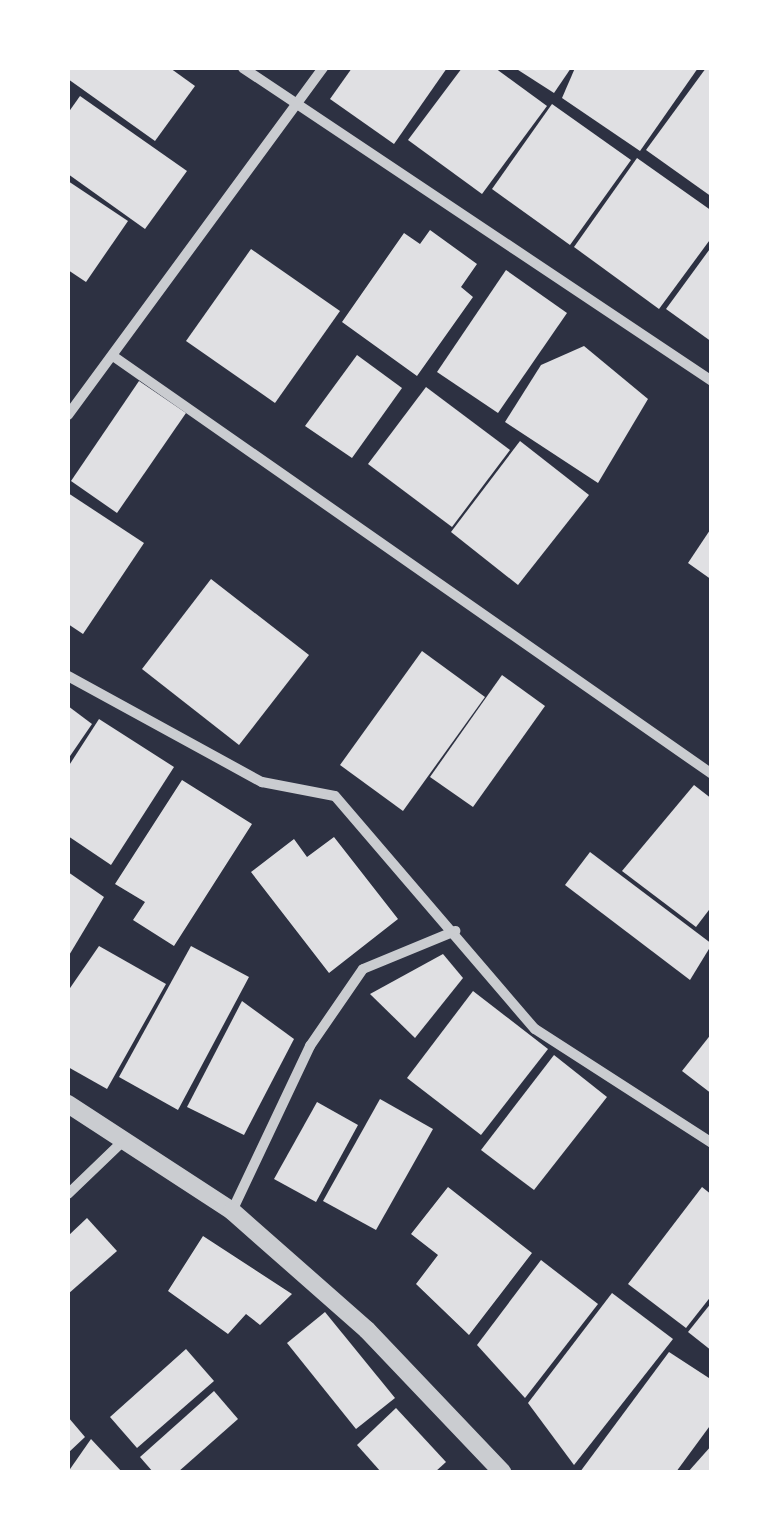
<!DOCTYPE html>
<html>
<head>
<meta charset="utf-8">
<style>
	body { margin:0 }
	#map { position:relative; width:779px; height:1540px; overflow:hidden; background:#2d3142; font-family:"Titillium Web",sans-serif }
	div>[style] { position:absolute }
	.building>* { inset:0; background:#e0e0e3 }
	.minor>* { height:10px; margin:-5px; padding:0 5px; transform-origin:5px; border-radius:5px; background:#caccd0 }
	.tertiary>* { height:18px; margin:-9px; padding:0 9px; transform-origin:9px; border-radius:9px; background:#caccd0 }
	span { translate:-50% -50%; white-space:nowrap; text-align:center; line-height:1.15; -webkit-text-stroke:8px #fff; paint-order:stroke }
	.frame { position:absolute; inset:0; border:70px solid #fff; pointer-events:none }
</style>
</head>
<body>
<div id="map">
	<div class="building">
		<div style="clip-path:polygon(68px 68px,170px 68px,195px 86px,155px 141px,68px 79px)"></div>
		<div style="clip-path:polygon(352px 68px,447px 68px,394px 144px,330px 99px)"></div>
		<div style="clip-path:polygon(462px 68px,495px 68px,547px 106px,482px 194px,408px 140px)"></div>
		<div style="clip-path:polygon(515px 68px,571px 68px,554px 93px)"></div>
		<div style="clip-path:polygon(575px 68px,698px 68px,640px 151px,562px 98px)"></div>
		<div style="clip-path:polygon(706px 68px,712px 68px,712px 197px,646px 150px)"></div>
		<div style="clip-path:polygon(80px 96px,187px 171px,145px 229px,68px 174px,68px 113px)"></div>
		<div style="clip-path:polygon(552px 104px,631px 160px,570px 245px,492px 189px)"></div>
		<div style="clip-path:polygon(637px 158px,712px 211px,712px 237px,659px 309px,574px 247px)"></div>
		<div style="clip-path:polygon(68px 181px,128px 221px,86px 282px,68px 270px)"></div>
		<div style="clip-path:polygon(430px 230px,477px 264px,461px 287px,473px 297px,417px 376px,342px 322px,404px 233px,420px 244px)"></div>
		<div style="clip-path:polygon(712px 246px,712px 342px,666px 309px)"></div>
		<div style="clip-path:polygon(251px 249px,340px 311px,275px 403px,186px 341px)"></div>
		<div style="clip-path:polygon(506px 270px,567px 313px,498px 413px,437px 372px)"></div>
		<div style="clip-path:polygon(584px 346px,648px 399px,598px 483px,505px 422px,541px 365px)"></div>
		<div style="clip-path:polygon(357px 355px,402px 388px,352px 458px,305px 426px)"></div>
		<div style="clip-path:polygon(139px 381px,186px 413px,117px 513px,71px 481px)"></div>
		<div style="clip-path:polygon(426px 387px,510px 450px,452px 527px,368px 464px)"></div>
		<div style="clip-path:polygon(520px 441px,589px 495px,518px 585px,451px 532px)"></div>
		<div style="clip-path:polygon(68px 493px,144px 543px,83px 634px,68px 624px)"></div>
		<div style="clip-path:polygon(712px 527px,712px 580px,688px 563px)"></div>
		<div style="clip-path:polygon(211px 579px,309px 655px,239px 745px,142px 669px)"></div>
		<div style="clip-path:polygon(422px 651px,485px 697px,403px 811px,340px 765px)"></div>
		<div style="clip-path:polygon(502px 675px,545px 706px,473px 807px,430px 777px)"></div>
		<div style="clip-path:polygon(68px 706px,92px 724px,68px 759px)"></div>
		<div style="clip-path:polygon(99px 719px,174px 767px,111px 865px,68px 836px,68px 767px)"></div>
		<div style="clip-path:polygon(182px 780px,252px 824px,174px 946px,133px 920px,145px 902px,115px 884px)"></div>
		<div style="clip-path:polygon(694px 785px,712px 799px,712px 906px,696px 927px,622px 871px)"></div>
		<div style="clip-path:polygon(334px 837px,398px 919px,329px 973px,251px 872px,294px 839px,307px 857px)"></div>
		<div style="clip-path:polygon(590px 852px,712px 944px,690px 980px,565px 885px)"></div>
		<div style="clip-path:polygon(68px 872px,104px 897px,68px 957px)"></div>
		<div style="clip-path:polygon(99px 946px,166px 984px,107px 1089px,68px 1067px,68px 991px)"></div>
		<div style="clip-path:polygon(191px 946px,249px 977px,178px 1110px,119px 1077px)"></div>
		<div style="clip-path:polygon(443px 954px,463px 978px,415px 1038px,370px 994px)"></div>
		<div style="clip-path:polygon(473px 991px,548px 1049px,481px 1135px,407px 1078px)"></div>
		<div style="clip-path:polygon(242px 1001px,294px 1039px,244px 1135px,187px 1107px)"></div>
		<div style="clip-path:polygon(712px 1033px,712px 1094px,682px 1071px)"></div>
		<div style="clip-path:polygon(554px 1055px,607px 1097px,534px 1190px,481px 1150px)"></div>
		<div style="clip-path:polygon(380px 1099px,433px 1129px,376px 1230px,323px 1201px)"></div>
		<div style="clip-path:polygon(317px 1102px,358px 1125px,316px 1202px,274px 1179px)"></div>
		<div style="clip-path:polygon(448px 1187px,532px 1253px,469px 1335px,416px 1284px,438px 1255px,411px 1234px)"></div>
		<div style="clip-path:polygon(702px 1187px,712px 1195px,712px 1295px,686px 1328px,628px 1284px)"></div>
		<div style="clip-path:polygon(87px 1218px,117px 1251px,68px 1294px,68px 1236px)"></div>
		<div style="clip-path:polygon(203px 1236px,292px 1294px,260px 1325px,246px 1314px,228px 1334px,168px 1291px)"></div>
		<div style="clip-path:polygon(541px 1260px,598px 1304px,525px 1398px,477px 1345px)"></div>
		<div style="clip-path:polygon(612px 1293px,673px 1339px,574px 1465px,528px 1403px)"></div>
		<div style="clip-path:polygon(712px 1302px,712px 1351px,688px 1332px)"></div>
		<div style="clip-path:polygon(325px 1312px,395px 1398px,356px 1429px,287px 1343px)"></div>
		<div style="clip-path:polygon(186px 1349px,214px 1381px,137px 1448px,110px 1417px)"></div>
		<div style="clip-path:polygon(669px 1352px,712px 1380px,712px 1423px,676px 1472px,580px 1472px)"></div>
		<div style="clip-path:polygon(214px 1391px,238px 1419px,178px 1472px,153px 1472px,140px 1457px)"></div>
		<div style="clip-path:polygon(396px 1408px,446px 1462px,435px 1472px,381px 1472px,357px 1445px)"></div>
		<div style="clip-path:polygon(68px 1417px,85px 1437px,68px 1453px)"></div>
		<div style="clip-path:polygon(91px 1439px,122px 1472px,68px 1472px)"></div>
		<div style="clip-path:polygon(712px 1445px,712px 1472px,688px 1472px)"></div>
	</div>
	<div class="minor">
		<div style="left:243px;top:68px;width:564px;rotate:33.72deg"></div>
		<div style="left:113px;top:356px;width:730px;rotate:34.91deg"></div>
		<div style="left:68px;top:415px;width:431px;rotate:-53.7deg"></div>
		<div style="left:68px;top:676px;width:221px;rotate:28.7deg"></div>
		<div style="left:262px;top:782px;width:74px;rotate:10.9deg"></div>
		<div style="left:335px;top:796px;width:307px;rotate:49.4deg"></div>
		<div style="left:535px;top:1029px;width:211px;rotate:32.8deg"></div>
		<div style="left:68px;top:1194px;width:72px;rotate:-43.9deg"></div>
		<div style="left:232px;top:1211px;width:183px;rotate:-64.7deg"></div>
		<div style="left:310px;top:1046px;width:93px;rotate:-55.5deg"></div>
		<div style="left:363px;top:969px;width:100px;rotate:-22.4deg"></div>
	</div>
	<div class="tertiary">
		<div style="left:68px;top:1104px;width:196px;rotate:33.1deg"></div>
		<div style="left:232px;top:1211px;width:180px;rotate:41.4deg"></div>
		<div style="left:367px;top:1330px;width:196px;rotate:46.4deg"></div>
	</div>
	<div class="frame"></div>
</div>
</body>
</html>
